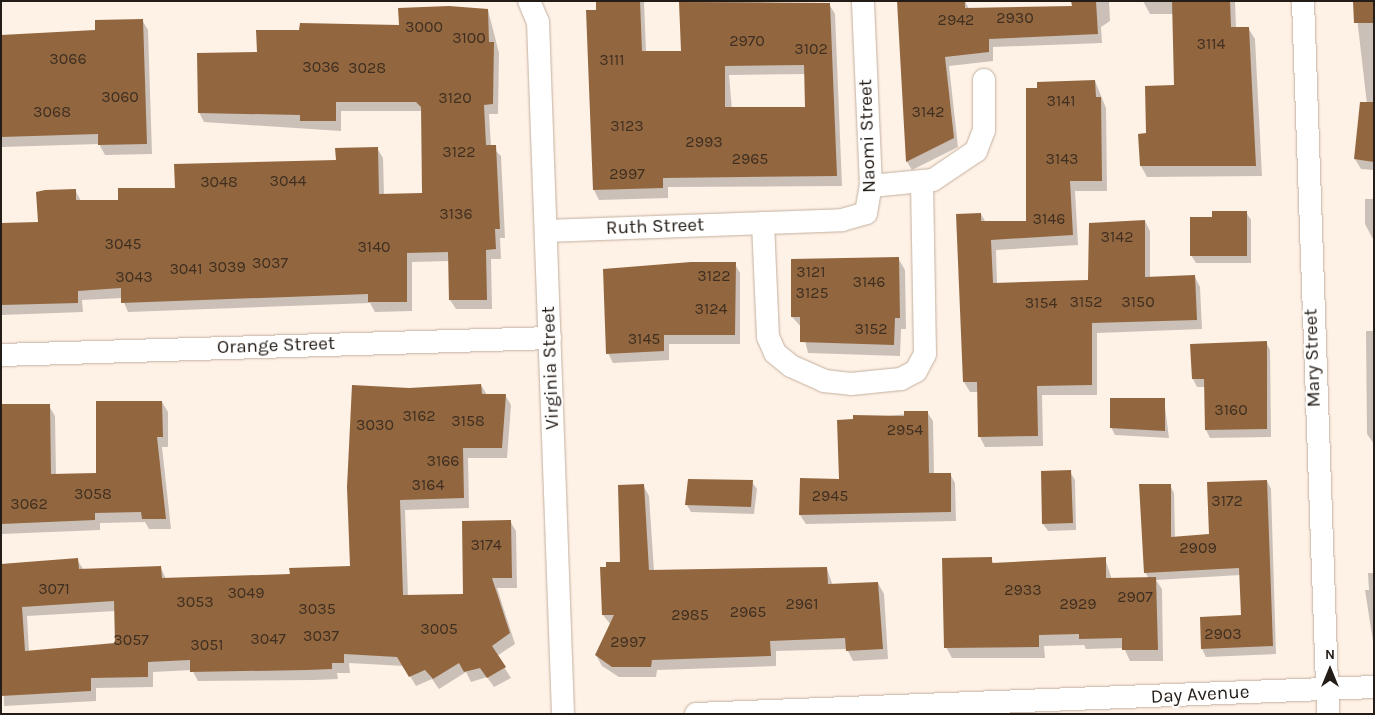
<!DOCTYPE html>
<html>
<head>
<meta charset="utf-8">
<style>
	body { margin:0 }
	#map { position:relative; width:1375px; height:715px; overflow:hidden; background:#fef1e6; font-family:Karla,sans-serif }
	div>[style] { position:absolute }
	.shadow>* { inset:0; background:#0003 }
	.building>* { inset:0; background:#926740 }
	.roads { filter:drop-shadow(0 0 1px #c4b09e) drop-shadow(0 0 1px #c4b09e) }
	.minor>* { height:22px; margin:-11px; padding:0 11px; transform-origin:11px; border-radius:11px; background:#fff }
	span { translate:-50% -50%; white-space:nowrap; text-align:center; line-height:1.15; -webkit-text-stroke:4.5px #fff; paint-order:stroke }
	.number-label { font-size:16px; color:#402f20 }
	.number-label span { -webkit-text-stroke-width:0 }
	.street-label { font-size:19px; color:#241c16 }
	.frame { position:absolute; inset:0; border:2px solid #241c16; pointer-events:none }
	.north { position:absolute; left:1305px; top:645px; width:50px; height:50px; -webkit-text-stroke:4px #fff; paint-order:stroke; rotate:0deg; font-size:14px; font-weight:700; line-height:20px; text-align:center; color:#241c16 }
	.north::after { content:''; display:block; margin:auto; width:18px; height:22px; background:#241c16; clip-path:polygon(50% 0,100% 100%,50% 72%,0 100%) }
</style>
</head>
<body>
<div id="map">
	<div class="shadow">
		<div style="clip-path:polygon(evenodd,597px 1px,644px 1px,646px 52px,682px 52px,689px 1px,829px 4px,835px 14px,842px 186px,668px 187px,668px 198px,599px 200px,594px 190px,587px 12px,598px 11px,597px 1px,805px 74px,806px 108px,732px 110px,729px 75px,805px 74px)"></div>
		<div style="clip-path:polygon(899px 1px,965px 1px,969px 9px,1073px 8px,1073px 1px,1109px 1px,1110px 21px,1101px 27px,1102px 43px,993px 47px,993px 61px,949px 66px,958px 147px,912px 170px,907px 162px)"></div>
		<div style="clip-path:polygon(1143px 1px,1235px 1px,1236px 28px,1248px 28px,1255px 39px,1262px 176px,1147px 177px,1141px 166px,1140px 135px,1148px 134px,1175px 86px,1173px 14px,1150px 14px)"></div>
		<div style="clip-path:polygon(1355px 1px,1374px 1px,1374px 170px,1361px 169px,1355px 159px,1369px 121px)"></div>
		<div style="clip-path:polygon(488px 10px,499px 53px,498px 114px,489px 114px,491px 146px,501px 156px,505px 238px,500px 238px,501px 259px,491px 259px,492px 309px,456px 309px,450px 300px,449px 261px,412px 262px,412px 311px,375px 312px,370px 303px,128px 312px,122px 298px,82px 300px,83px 312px,1px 315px,1px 224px,39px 223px,75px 190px,81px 201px,119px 201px,337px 162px,377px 148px,383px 158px,384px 195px,423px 194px,422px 111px,341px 111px,341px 131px,204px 122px,199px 112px,258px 53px,301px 31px,400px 26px)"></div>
		<div style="clip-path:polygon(142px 20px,148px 30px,152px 154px,105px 155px,99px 144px,1px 147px,1px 36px,96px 31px)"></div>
		<div style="clip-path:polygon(1095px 81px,1106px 108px,1107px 191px,1075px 191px,1078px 245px,996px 250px,997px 284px,1089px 282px,1145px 221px,1150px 231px,1150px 278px,1195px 277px,1200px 287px,1202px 329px,1097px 333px,1097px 395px,1042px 395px,1043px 446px,985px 447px,980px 437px,979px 392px,970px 392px,964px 382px,957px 215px,981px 214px,986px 223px,1027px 223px)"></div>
		<div style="clip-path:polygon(1365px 199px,1374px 199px,1374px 241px,1365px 224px)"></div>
		<div style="clip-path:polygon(1246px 212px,1251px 220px,1251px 263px,1196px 263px,1191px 255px,1213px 219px)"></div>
		<div style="clip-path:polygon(898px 258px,905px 270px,906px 329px,901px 329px,900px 356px,808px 353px,802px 328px,792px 317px)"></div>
		<div style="clip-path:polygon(735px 264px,740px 273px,740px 344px,669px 344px,669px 360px,613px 363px,608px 353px)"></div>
		<div style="clip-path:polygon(1366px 331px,1374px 331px,1374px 444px,1367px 434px)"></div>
		<div style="clip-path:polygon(1266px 342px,1270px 350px,1271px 437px,1210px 438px,1206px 430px,1206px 387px,1197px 387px,1193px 379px,1191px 345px)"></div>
		<div style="clip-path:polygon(evenodd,481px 385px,487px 395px,505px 395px,511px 405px,507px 458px,468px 458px,469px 508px,405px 510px,408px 596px,464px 595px,510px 521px,516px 531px,517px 588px,497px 588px,515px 644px,497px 656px,511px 678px,494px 687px,487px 677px,471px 682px,466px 672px,439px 689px,432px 679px,416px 686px,404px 666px,349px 663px,350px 673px,337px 673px,338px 679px,314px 680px,198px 681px,192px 670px,153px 672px,153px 687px,96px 688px,96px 701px,4px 706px,1px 565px,77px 560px,84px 570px,161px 568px,166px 579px,291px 575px,351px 567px,409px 389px,481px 385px,115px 611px,116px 645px,29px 652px,27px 616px,115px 611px)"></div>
		<div style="clip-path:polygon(1164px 399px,1169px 438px,1115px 435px,1111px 427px)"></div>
		<div style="clip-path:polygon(162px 402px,168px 412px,168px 447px,162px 447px,171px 529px,149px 529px,145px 522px,100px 523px,100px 530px,1px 534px,1px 405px,49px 406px,55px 416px,56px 475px,98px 474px)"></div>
		<div style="clip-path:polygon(927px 412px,933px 421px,934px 474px,950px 474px,955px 483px,956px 521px,806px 524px,800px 515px,840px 480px,838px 421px)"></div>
		<div style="clip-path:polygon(1070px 472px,1075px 480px,1076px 530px,1048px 531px,1043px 524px)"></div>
		<div style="clip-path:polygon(1267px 481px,1271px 489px,1276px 654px,1206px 657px,1202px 649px,1242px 616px,1240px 575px,1156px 580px,1162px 589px,1163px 661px,1130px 661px,1124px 648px,1086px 649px,1084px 645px,1044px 646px,1045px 658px,952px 658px,946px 647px,991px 559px,995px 565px,1105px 558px,1112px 580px,1149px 579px,1145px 572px,1170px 485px,1174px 493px,1175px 538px,1211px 535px)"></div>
		<div style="clip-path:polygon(752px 482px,757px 489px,754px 514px,691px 512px,687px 505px)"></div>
		<div style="clip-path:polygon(643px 485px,649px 496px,654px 571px,827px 569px,833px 586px,878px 583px,884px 594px,888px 659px,853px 661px,847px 649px,776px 651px,776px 666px,657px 670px,656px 677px,619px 677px,602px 666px,596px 655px,611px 625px,603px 615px)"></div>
		<div style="clip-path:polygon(1368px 573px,1374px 573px,1374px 648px,1365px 590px,1369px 590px)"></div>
	</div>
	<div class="building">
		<div style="clip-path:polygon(evenodd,596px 1px,640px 1px,642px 51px,681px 51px,679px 2px,830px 3px,837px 176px,663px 178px,663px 188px,593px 190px,586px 10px,596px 10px,596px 1px,804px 65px,805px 107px,725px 107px,725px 66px,804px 65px)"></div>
		<div style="clip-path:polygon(897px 1px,965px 1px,965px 8px,1072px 6px,1071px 1px,1096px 1px,1098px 34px,989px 39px,989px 52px,945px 57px,954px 138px,906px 162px)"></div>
		<div style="clip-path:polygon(1172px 1px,1230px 1px,1231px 27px,1249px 27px,1256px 166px,1140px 166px,1138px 134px,1146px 133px,1145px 86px,1174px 85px)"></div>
		<div style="clip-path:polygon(1353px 1px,1374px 1px,1374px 23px,1354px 23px)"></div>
		<div style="clip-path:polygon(449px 6px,488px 9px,489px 42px,494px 42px,493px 104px,484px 105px,486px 145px,496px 145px,500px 229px,495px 229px,496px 249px,486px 250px,487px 300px,449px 300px,448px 252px,407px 253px,407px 302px,368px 302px,368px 294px,121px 303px,121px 288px,78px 291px,78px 303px,1px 305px,1px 223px,38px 222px,36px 192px,45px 190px,76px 189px,76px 200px,118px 200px,118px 188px,175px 188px,174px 164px,336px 160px,335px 148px,378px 147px,379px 194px,422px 193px,421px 107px,416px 102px,336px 102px,336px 121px,300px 121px,300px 115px,198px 113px,197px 53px,257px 52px,256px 30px,299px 30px,300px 23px,399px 25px,398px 8px)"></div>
		<div style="clip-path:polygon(143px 19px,147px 144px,98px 145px,98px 134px,1px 137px,1px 35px,95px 30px,95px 20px)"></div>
		<div style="clip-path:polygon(1095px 80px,1096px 97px,1101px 97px,1102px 181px,1070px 181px,1073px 235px,991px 240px,993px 283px,1088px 280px,1089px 223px,1145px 220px,1145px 277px,1195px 275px,1197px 320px,1092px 323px,1092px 385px,1037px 386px,1038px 436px,978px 437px,977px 382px,963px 382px,956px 214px,981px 213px,981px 221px,1026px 221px,1026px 88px,1037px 88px,1037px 82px)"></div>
		<div style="clip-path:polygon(1360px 102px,1374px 102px,1374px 162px,1354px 159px)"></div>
		<div style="clip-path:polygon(1212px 211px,1247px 211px,1247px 256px,1190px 256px,1190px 217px,1212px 217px)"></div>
		<div style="clip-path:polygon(899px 257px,900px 318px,895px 318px,894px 345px,800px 342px,800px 317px,791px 317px,791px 259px)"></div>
		<div style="clip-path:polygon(691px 262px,736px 262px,735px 335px,664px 335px,664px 351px,606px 354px,603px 269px)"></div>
		<div style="clip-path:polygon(1267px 341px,1267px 429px,1205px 430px,1204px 379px,1192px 379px,1190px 344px)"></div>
		<div style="clip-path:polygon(evenodd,481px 384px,482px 394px,506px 394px,502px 448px,463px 448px,464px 498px,400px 500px,403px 595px,463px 594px,462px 521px,511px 520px,512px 578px,492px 578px,510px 633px,492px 646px,506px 667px,487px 678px,480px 668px,464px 672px,459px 663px,433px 679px,425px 670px,409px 677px,397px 657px,344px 654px,344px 663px,332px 663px,332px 669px,307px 670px,190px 672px,190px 660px,148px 662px,148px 677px,91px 678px,91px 691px,1px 696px,1px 564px,78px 558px,79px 569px,161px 566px,162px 578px,290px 574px,289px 568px,350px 566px,347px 487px,352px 385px,409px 388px,481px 384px,114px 601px,115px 643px,25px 651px,22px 607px,114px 601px)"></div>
		<div style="clip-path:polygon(1110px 398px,1165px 398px,1165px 431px,1110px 428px)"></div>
		<div style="clip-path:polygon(96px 401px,162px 401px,163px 437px,157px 437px,166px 519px,142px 519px,141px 512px,95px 513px,95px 520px,1px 524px,1px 404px,50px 404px,51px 474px,96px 473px)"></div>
		<div style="clip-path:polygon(904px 411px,928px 411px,929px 473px,951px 473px,951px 512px,799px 515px,800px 478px,839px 479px,837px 420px,853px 419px,853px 415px,904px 416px)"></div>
		<div style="clip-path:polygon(1071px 470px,1073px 523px,1042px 524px,1041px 471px)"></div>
		<div style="clip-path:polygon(688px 479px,753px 480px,751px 507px,685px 505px)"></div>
		<div style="clip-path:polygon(1267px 480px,1273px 646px,1201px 649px,1200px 617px,1241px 615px,1239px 568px,1144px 573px,1139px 484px,1171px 484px,1171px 537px,1209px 534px,1207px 482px)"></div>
		<div style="clip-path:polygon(644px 484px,649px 570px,827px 567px,828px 584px,878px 582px,883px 649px,846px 651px,845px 638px,770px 641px,771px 656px,652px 660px,651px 667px,612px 667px,595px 655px,614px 615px,602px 615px,600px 567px,606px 567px,606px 562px,620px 562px,618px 485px)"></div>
		<div style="clip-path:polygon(992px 557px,992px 563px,1106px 557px,1106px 578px,1156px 577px,1158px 650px,1122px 650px,1122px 638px,1079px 639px,1079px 634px,1039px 635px,1039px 647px,944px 648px,942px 558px)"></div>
	</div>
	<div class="roads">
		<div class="minor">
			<div style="left:529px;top:1px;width:23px;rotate:67deg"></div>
			<div style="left:538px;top:22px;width:692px;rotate:87.93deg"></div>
			<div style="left:1303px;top:1px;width:713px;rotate:87.99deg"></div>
			<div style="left:871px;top:186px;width:62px;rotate:-5.5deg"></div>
			<div style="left:933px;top:180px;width:52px;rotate:-34deg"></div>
			<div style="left:976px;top:151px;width:22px;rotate:-69deg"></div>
			<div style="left:984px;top:130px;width:50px;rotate:-90deg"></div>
			<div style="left:763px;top:223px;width:114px;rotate:87.5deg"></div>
			<div style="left:768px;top:337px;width:17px;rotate:66deg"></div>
			<div style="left:775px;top:353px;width:21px;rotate:39deg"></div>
			<div style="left:791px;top:366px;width:36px;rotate:24deg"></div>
			<div style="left:824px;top:381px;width:27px;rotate:6deg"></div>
			<div style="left:851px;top:384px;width:50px;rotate:-5.7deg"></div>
			<div style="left:901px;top:379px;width:17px;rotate:-28deg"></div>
			<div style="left:916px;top:371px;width:19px;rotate:-62deg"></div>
			<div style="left:925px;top:354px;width:171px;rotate:-91deg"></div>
			<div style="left:546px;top:231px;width:296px;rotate:-2.1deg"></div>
			<div style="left:842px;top:220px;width:25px;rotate:-16deg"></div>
			<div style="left:866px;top:213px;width:27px;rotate:-80deg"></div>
			<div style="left:871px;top:186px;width:185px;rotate:-92.5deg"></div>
			<div style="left:1px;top:355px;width:549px;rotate:-1.77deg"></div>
			<div style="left:696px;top:714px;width:679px;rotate:-2.28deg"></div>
		</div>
	</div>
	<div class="number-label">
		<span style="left:1015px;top:18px">2930</span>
		<span style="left:956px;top:20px">2942</span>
		<span style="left:424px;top:27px">3000</span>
		<span style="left:469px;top:38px">3100</span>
		<span style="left:747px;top:41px">2970</span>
		<span style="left:1211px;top:44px">3114</span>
		<span style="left:811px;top:49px">3102</span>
		<span style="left:68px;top:59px">3066</span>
		<span style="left:612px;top:60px">3111</span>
		<span style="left:321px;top:67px">3036</span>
		<span style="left:367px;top:68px">3028</span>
		<span style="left:120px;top:97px">3060</span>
		<span style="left:455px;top:98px">3120</span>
		<span style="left:1061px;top:101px">3141</span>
		<span style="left:52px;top:112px">3068</span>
		<span style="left:928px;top:112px">3142</span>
		<span style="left:627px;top:126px">3123</span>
		<span style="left:704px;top:142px">2993</span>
		<span style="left:459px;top:152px">3122</span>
		<span style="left:750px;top:159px">2965</span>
		<span style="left:1062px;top:159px">3143</span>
		<span style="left:627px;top:174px">2997</span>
		<span style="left:288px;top:181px">3044</span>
		<span style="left:219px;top:182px">3048</span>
		<span style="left:456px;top:214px">3136</span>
		<span style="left:1049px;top:219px">3146</span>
		<span style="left:1117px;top:237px">3142</span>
		<span style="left:123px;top:244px">3045</span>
		<span style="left:374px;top:247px">3140</span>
		<span style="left:270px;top:263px">3037</span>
		<span style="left:227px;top:267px">3039</span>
		<span style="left:186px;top:269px">3041</span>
		<span style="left:811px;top:272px">3121</span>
		<span style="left:714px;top:276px">3122</span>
		<span style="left:134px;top:277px">3043</span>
		<span style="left:869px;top:282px">3146</span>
		<span style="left:812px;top:293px">3125</span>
		<span style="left:1086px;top:302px">3152</span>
		<span style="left:1138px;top:302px">3150</span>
		<span style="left:1041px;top:303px">3154</span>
		<span style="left:711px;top:309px">3124</span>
		<span style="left:871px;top:329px">3152</span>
		<span style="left:644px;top:339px">3145</span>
		<span style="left:1231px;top:410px">3160</span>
		<span style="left:419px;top:416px">3162</span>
		<span style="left:468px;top:421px">3158</span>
		<span style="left:375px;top:425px">3030</span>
		<span style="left:905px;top:430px">2954</span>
		<span style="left:443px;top:461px">3166</span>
		<span style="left:428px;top:485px">3164</span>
		<span style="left:93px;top:494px">3058</span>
		<span style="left:830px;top:496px">2945</span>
		<span style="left:1227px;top:501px">3172</span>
		<span style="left:29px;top:504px">3062</span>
		<span style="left:486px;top:545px">3174</span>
		<span style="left:1198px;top:548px">2909</span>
		<span style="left:54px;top:589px">3071</span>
		<span style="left:1023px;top:590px">2933</span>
		<span style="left:246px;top:593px">3049</span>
		<span style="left:1135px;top:597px">2907</span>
		<span style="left:195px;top:602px">3053</span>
		<span style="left:802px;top:604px">2961</span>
		<span style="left:1078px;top:604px">2929</span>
		<span style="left:317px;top:609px">3035</span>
		<span style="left:748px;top:612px">2965</span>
		<span style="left:690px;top:615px">2985</span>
		<span style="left:439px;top:629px">3005</span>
		<span style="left:1223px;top:634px">2903</span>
		<span style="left:321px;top:636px">3037</span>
		<span style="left:268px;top:639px">3047</span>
		<span style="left:131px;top:640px">3057</span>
		<span style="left:628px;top:642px">2997</span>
		<span style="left:207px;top:645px">3051</span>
	</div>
	<div class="street-label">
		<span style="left:868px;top:136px;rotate:-92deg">Naomi Street</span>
		<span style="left:655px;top:227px;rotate:-2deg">Ruth Street</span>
		<span style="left:276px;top:346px;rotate:-2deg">Orange Street</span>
		<span style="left:1313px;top:358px;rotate:-92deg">Mary Street</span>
		<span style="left:551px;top:368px;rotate:-92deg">Virginia Street</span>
		<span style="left:1200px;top:695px;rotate:-3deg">Day Avenue</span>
	</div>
	<div class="frame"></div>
	<div class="north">N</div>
</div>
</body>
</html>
